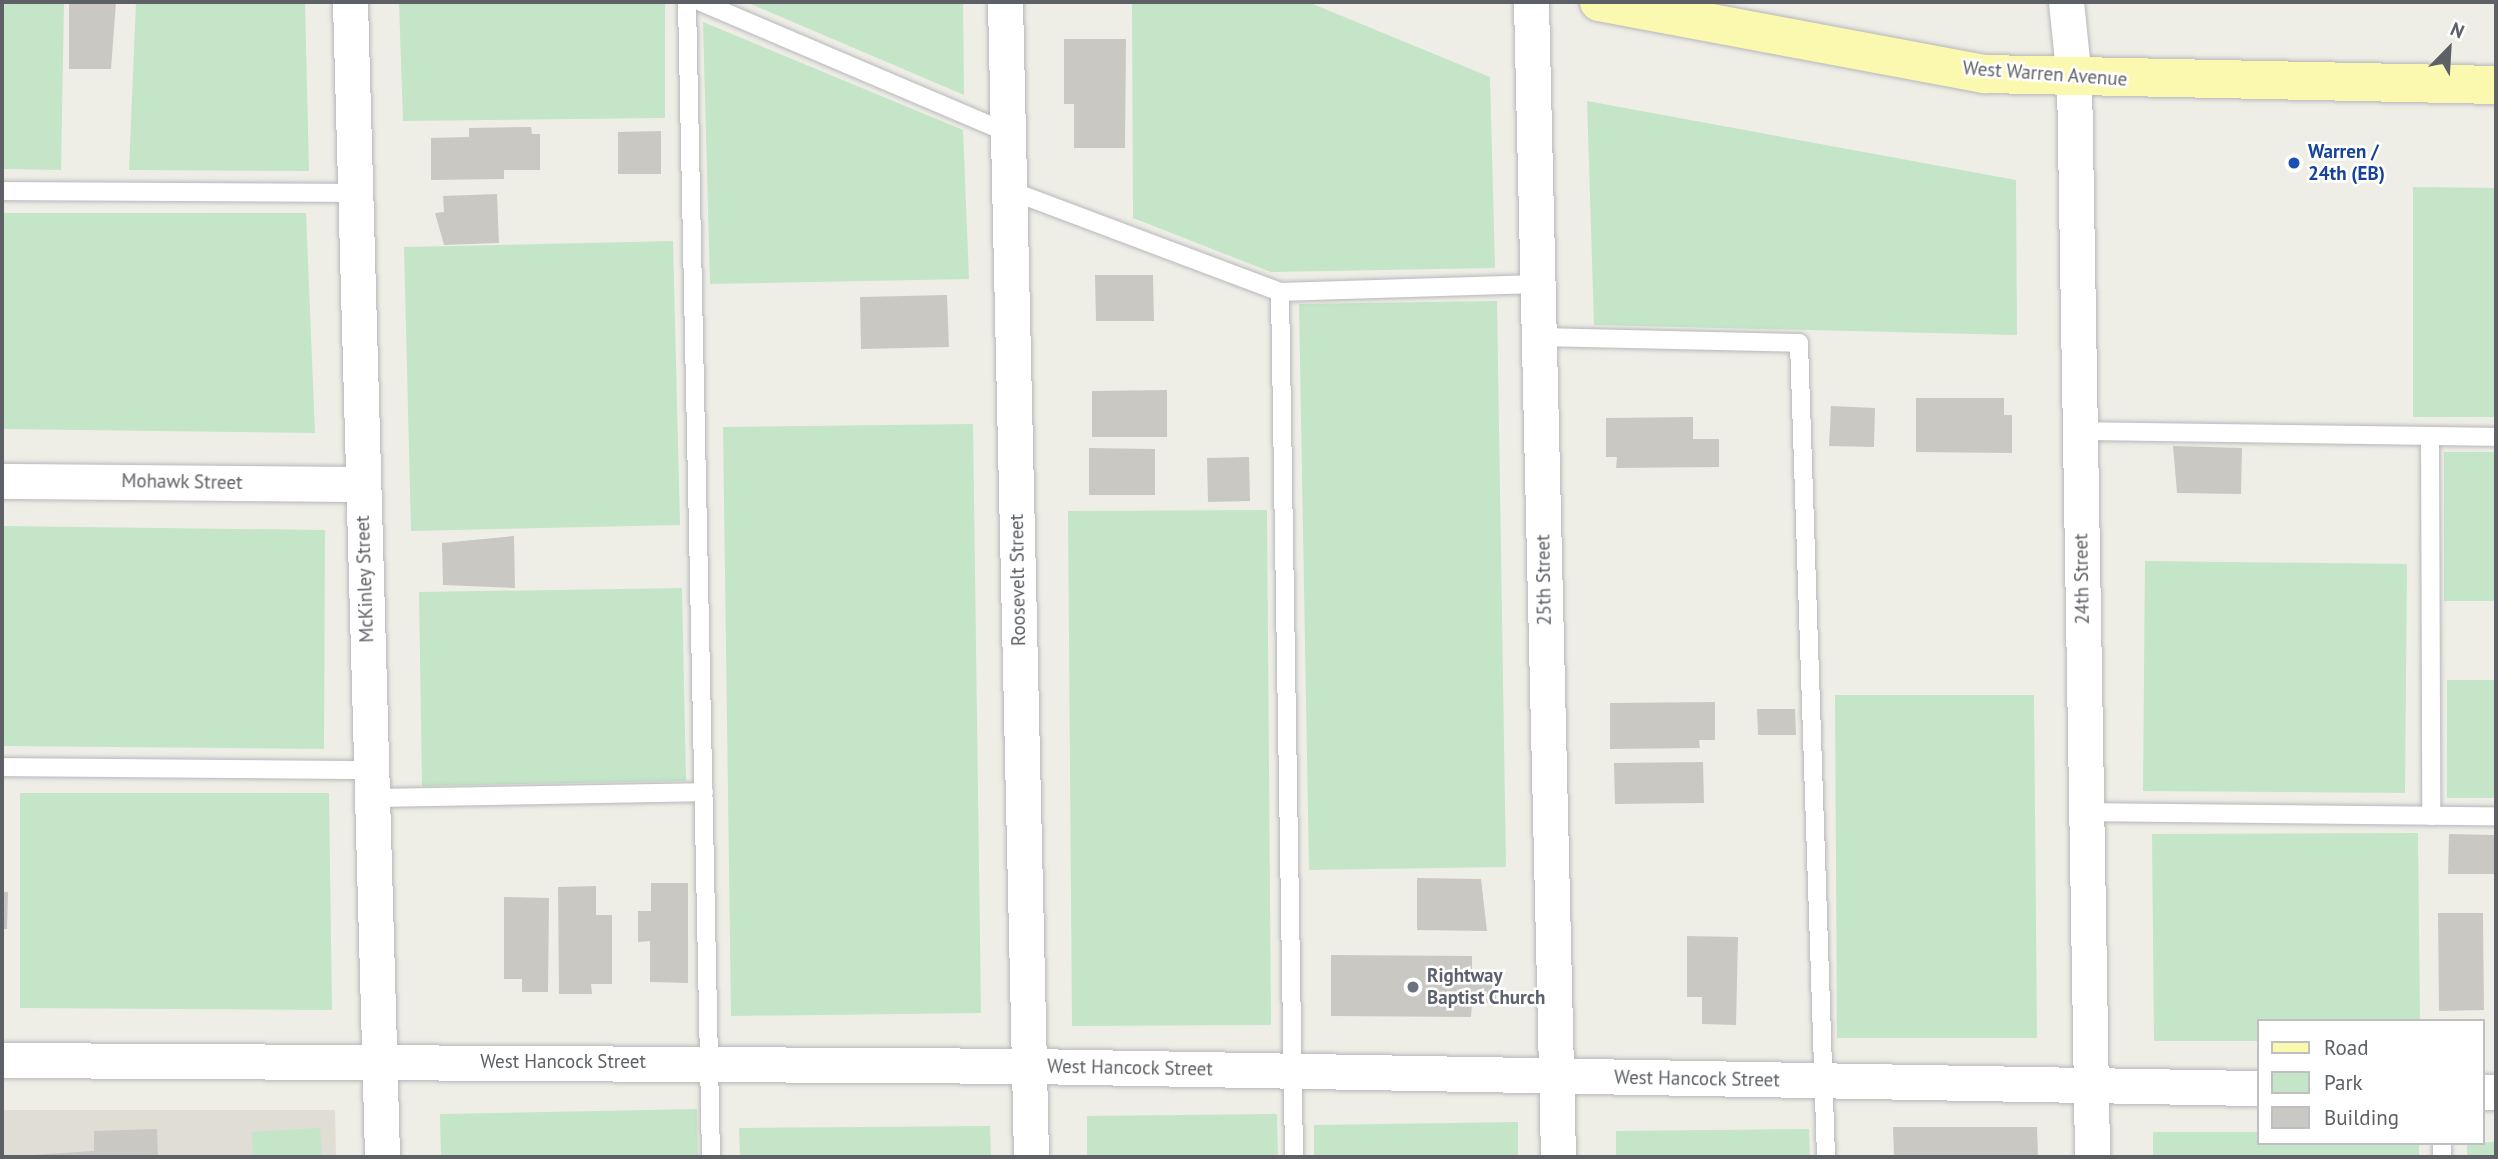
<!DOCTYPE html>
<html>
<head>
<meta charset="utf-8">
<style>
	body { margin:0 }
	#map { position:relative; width:2498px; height:1159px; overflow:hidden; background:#efeee6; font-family:"PT Sans",sans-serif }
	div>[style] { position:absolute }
	.education>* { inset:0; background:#dfddd4 }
	.green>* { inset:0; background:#c4e5c8 }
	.building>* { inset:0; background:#cac8c2 }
	.roads { filter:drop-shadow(0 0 2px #b6b7bc) drop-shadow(0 0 2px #b6b7bc) }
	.service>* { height:18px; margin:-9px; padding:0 9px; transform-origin:9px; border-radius:9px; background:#fff }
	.minor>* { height:35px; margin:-17.5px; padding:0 17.5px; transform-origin:17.5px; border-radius:17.5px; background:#fff }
	.primary>* { height:38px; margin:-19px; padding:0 19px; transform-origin:19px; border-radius:19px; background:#fbf8af }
	.dots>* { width:19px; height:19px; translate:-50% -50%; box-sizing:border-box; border:4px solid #fff; border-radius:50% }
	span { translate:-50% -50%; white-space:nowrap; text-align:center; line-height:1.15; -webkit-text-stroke:5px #fff; paint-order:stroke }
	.street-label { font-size:19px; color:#5d6065 }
	.transit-label { font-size:19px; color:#164399; font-weight:700 }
	.left { translate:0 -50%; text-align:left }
	.worship-label { font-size:19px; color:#5b616d; font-weight:700 }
	.frame { position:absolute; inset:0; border:4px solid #5d6065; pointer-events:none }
	.legend { position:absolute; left:2257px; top:1019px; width:228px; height:126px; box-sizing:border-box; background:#fff; border:2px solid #bebfc1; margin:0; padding:9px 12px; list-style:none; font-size:21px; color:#5d6065 }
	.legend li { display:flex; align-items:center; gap:14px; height:35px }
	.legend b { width:35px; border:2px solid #bebfc1 }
	.north { position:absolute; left:2414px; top:14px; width:70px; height:70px; -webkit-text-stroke:5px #fff; paint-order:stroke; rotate:24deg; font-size:19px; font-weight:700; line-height:28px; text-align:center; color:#5d6065 }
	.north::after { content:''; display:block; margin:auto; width:24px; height:32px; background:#5d6065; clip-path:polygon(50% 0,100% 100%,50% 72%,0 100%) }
</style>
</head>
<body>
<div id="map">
	<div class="education">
		<div style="clip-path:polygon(2px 1110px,335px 1110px,336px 1157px,2px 1157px)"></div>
	</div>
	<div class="green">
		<div style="clip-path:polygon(2px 2px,64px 2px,61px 170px,2px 169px)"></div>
		<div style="clip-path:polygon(136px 2px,305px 2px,309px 171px,129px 170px)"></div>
		<div style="clip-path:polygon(399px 2px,665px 2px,665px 118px,403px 121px)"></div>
		<div style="clip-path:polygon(746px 2px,963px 2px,964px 95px)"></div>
		<div style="clip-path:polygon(1132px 2px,1308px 2px,1490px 77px,1495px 268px,1271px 272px,1133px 218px)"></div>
		<div style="clip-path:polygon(703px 22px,963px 130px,969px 279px,710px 284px)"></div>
		<div style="clip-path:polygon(1587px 101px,2016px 180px,2017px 335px,1594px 325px)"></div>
		<div style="clip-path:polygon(2413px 187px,2496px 188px,2496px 417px,2413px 417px)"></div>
		<div style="clip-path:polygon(2px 213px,306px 213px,315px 433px,2px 429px)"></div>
		<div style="clip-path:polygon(673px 241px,680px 525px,411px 531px,404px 247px)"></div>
		<div style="clip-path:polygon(1497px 301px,1506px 867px,1309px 870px,1299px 304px)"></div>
		<div style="clip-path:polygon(973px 424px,981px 1013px,731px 1016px,723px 427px)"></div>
		<div style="clip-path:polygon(2444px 452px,2496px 452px,2496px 601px,2444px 601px)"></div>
		<div style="clip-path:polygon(1267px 510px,1271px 1025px,1072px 1026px,1068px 511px)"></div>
		<div style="clip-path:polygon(2px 526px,325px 530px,324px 749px,2px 746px)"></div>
		<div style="clip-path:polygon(2145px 561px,2407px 564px,2405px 793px,2143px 791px)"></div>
		<div style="clip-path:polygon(682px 588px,686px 781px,422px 786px,419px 592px)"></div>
		<div style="clip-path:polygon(2447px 680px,2496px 680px,2496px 798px,2447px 798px)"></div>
		<div style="clip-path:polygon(1835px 695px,2034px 695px,2037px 1038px,1837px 1038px)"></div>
		<div style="clip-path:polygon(20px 793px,329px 793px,332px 1010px,20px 1008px)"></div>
		<div style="clip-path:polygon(2418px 833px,2420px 1021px,2258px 1021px,2258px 1041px,2154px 1041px,2152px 834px)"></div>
		<div style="clip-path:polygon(697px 1109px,698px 1157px,441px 1157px,440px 1114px)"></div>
		<div style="clip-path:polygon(1277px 1114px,1278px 1157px,1087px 1157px,1087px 1116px)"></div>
		<div style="clip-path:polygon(1518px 1122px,1518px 1157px,1314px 1157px,1314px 1125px)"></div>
		<div style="clip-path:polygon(990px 1126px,991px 1157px,740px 1157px,739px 1128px)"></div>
		<div style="clip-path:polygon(320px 1128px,322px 1157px,253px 1157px,252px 1132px)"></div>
		<div style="clip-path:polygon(1809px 1129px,1810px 1157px,1616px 1157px,1616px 1131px)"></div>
		<div style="clip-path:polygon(2153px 1132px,2258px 1132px,2258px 1143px,2419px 1143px,2419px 1157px,2153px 1157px)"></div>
		<div style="clip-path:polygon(2496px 1142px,2496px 1157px,2467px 1157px,2467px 1143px)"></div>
	</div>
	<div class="building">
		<div style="clip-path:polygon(69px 2px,116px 2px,111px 69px,69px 69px)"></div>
		<div style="clip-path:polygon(1064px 39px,1126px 39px,1125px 148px,1074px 148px,1074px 104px,1064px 104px)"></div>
		<div style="clip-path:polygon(531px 127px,532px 134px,540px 134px,540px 170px,504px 170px,504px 179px,431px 180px,431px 138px,469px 137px,469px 128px)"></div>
		<div style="clip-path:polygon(661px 131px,661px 174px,618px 174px,618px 132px)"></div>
		<div style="clip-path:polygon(497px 194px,499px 243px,444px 245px,435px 213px,444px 212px,443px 196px)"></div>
		<div style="clip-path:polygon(1095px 275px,1153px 275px,1154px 321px,1096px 321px)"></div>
		<div style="clip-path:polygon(947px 295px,949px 347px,861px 349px,860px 297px)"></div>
		<div style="clip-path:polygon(1167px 390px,1167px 437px,1092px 437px,1092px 391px)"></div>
		<div style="clip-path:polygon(1916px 398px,2004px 398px,2004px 415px,2012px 415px,2012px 453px,1916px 452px)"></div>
		<div style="clip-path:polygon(1831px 406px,1875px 408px,1874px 447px,1829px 446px)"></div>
		<div style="clip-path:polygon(1693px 417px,1693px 439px,1719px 439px,1719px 467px,1616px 468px,1617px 457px,1606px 457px,1606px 418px)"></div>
		<div style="clip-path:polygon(2173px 446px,2242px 448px,2241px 494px,2177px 493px)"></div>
		<div style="clip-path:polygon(1089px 448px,1155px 449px,1155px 495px,1089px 495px)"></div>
		<div style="clip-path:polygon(1249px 457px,1250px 501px,1208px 502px,1207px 458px)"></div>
		<div style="clip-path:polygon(514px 536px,515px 588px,443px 585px,442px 543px)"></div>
		<div style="clip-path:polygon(1715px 702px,1715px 740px,1699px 740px,1700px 748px,1610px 749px,1610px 703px)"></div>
		<div style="clip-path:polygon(1757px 709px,1795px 709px,1796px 735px,1758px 735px)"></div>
		<div style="clip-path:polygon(1703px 762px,1704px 803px,1615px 804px,1614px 763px)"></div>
		<div style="clip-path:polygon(2449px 834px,2494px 835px,2494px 874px,2448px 874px)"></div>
		<div style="clip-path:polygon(1417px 878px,1481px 879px,1487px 931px,1417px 930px)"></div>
		<div style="clip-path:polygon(651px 883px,688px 883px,688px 983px,650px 982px,650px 941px,638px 942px,638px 911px,651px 911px)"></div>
		<div style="clip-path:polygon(596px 886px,596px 915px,612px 915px,612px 984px,591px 984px,592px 994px,559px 994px,558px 887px)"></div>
		<div style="clip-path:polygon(2px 892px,8px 892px,7px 929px,2px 929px)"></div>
		<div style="clip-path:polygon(504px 897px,549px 898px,548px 992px,522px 992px,522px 979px,504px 979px)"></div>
		<div style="clip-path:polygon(2438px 913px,2483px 913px,2484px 1010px,2439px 1011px)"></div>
		<div style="clip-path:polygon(1687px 936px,1738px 937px,1736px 1025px,1702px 1024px,1702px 997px,1687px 997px)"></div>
		<div style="clip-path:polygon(1331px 955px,1472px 956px,1472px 971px,1496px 971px,1496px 1003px,1472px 1002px,1471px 1017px,1331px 1016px)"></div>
		<div style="clip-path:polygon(1893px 1127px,2037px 1127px,2038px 1157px,1894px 1157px)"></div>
		<div style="clip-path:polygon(157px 1129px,158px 1157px,2px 1157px,94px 1151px,94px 1131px)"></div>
	</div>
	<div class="roads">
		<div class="service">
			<div style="left:687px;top:2px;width:1155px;rotate:88.81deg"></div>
			<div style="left:701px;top:2px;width:334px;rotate:23.1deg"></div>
			<div style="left:1009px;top:190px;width:290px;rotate:20.6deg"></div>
			<div style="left:1280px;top:292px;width:257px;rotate:-1.8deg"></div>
			<div style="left:2px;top:191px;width:357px;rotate:0.3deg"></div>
			<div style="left:1280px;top:292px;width:865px;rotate:89.07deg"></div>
			<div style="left:1538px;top:337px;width:261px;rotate:1.3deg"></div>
			<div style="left:1799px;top:343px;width:814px;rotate:88.1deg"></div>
			<div style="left:2080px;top:431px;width:416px;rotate:0.8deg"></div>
			<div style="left:2430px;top:436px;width:380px;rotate:89.8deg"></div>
			<div style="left:2px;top:767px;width:369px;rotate:0.5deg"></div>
			<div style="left:371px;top:798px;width:333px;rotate:-1deg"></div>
			<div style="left:2086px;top:812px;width:410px;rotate:0.6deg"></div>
			<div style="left:2442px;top:1143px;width:14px;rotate:90deg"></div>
		</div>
		<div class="minor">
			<div style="left:350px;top:2px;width:1155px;rotate:88.41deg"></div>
			<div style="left:1005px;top:2px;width:1155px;rotate:88.71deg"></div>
			<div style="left:1531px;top:2px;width:1155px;rotate:88.66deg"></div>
			<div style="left:2066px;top:2px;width:77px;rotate:84.1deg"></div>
			<div style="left:2074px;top:79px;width:1078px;rotate:89.04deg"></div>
			<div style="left:2px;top:481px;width:360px;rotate:0.5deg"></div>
			<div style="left:2px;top:1060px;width:1027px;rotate:0.33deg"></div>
			<div style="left:1029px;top:1066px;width:1229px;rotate:1.03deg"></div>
			<div style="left:2482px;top:1092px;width:14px"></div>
		</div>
		<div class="primary">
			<div style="left:1599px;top:2px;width:393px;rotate:10.6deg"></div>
			<div style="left:1985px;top:74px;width:511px;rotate:1.23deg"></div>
		</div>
	</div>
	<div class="dots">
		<div style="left:2294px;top:163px;background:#1a4fb4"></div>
		<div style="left:1413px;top:987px;background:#6b7280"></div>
	</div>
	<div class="street-label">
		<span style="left:2045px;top:74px;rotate:4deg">West Warren Avenue</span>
		<span style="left:182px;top:482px;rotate:1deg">Mohawk Street</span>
		<span style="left:365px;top:579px;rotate:-92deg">McKinley Street</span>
		<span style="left:2082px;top:579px;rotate:-91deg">24th Street</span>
		<span style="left:1018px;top:580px;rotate:-91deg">Roosevelt Street</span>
		<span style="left:1544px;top:580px;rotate:-91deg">25th Street</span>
		<span style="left:563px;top:1062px">West Hancock Street</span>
		<span style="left:1130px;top:1068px;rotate:1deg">West Hancock Street</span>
		<span style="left:1697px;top:1079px;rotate:1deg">West Hancock Street</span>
	</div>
	<div class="transit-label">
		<span class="left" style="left:2308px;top:163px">Warren /<br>24th (EB)</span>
	</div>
	<div class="worship-label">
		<span class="left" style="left:1427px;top:987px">Rightway<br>Baptist Church</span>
	</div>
	<div class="frame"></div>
	<ul class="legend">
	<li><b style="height:9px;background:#fbf8af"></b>Road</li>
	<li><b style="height:19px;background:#c4e5c8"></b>Park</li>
	<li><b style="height:19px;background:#cac8c2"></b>Building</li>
	</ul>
	<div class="north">N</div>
</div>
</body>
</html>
